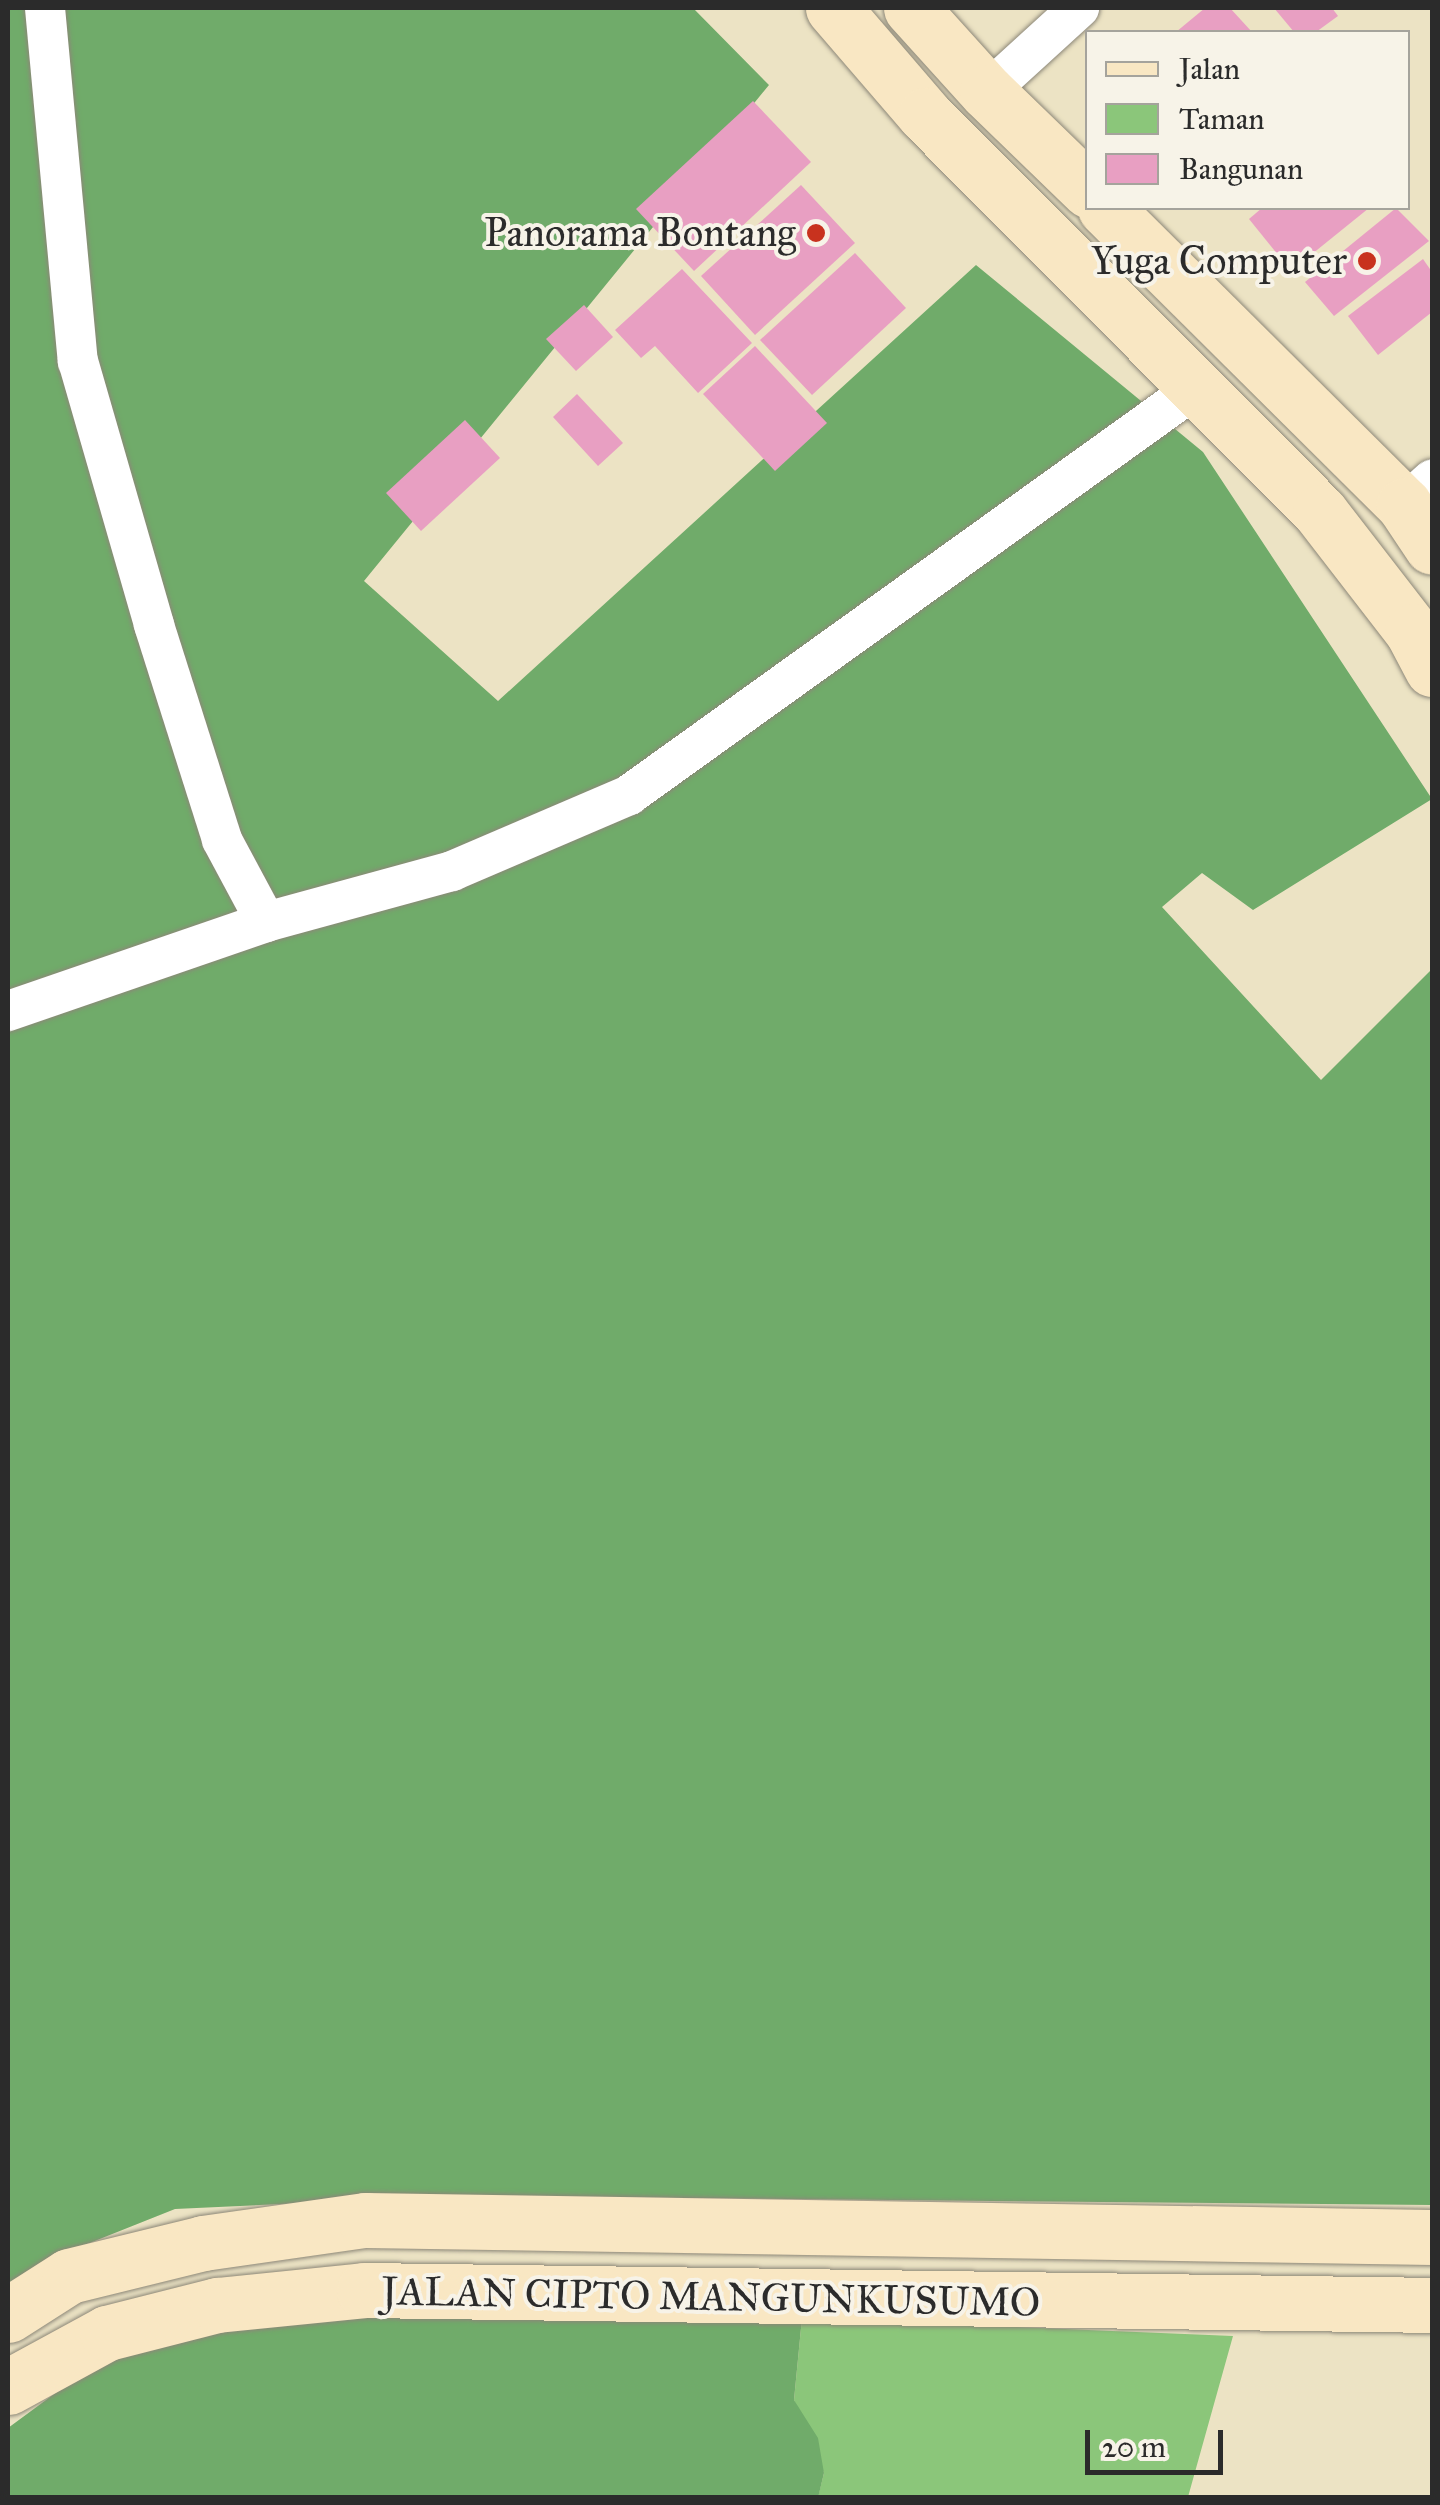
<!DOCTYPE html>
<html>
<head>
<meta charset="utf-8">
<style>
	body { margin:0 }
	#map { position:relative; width:1440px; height:2505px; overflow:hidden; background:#ece3c4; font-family:"IM FELL Great Primer",serif }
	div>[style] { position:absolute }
	.green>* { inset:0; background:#8bc67a }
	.forest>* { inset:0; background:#70ab6a }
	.building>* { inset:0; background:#e89fc2 }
	.roads { filter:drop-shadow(0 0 2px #8c8778) drop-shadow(0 0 2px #8c8778) }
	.street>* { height:40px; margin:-20px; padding:0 20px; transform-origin:20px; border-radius:20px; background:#fff }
	.secondary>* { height:55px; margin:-27.5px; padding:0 27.5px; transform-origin:27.5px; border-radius:27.5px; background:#f9e7c3 }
	.dots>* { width:28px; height:28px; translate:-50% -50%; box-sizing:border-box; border:5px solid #f7f3e8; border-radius:50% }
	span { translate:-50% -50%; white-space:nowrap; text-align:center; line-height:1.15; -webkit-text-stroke:8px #f7f3e8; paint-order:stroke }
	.poi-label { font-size:40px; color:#2b2b2b }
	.right { translate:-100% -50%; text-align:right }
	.street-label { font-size:40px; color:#2b2b2b }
	.frame { position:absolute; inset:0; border:10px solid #2b2b2b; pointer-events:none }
	.legend { position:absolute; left:1085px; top:30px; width:325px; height:180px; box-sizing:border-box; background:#f7f3e8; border:2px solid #a5a39c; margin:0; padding:12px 18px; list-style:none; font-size:30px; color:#2b2b2b }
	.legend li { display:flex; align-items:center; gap:20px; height:50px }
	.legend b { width:50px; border:2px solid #a5a39c }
	.scale { position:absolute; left:1085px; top:2430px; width:138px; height:45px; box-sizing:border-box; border:5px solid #2b2b2b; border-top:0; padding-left:12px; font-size:30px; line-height:35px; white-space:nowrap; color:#2b2b2b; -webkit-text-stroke:8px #f7f3e8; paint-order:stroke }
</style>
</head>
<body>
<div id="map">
	<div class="green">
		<div style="clip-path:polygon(802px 2318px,1233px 2336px,1188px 2497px,818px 2497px,824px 2473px,794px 2400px)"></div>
	</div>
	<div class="forest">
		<div style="clip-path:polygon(8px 8px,693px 8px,769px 85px,364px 581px,498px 701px,976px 265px,1203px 452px,1432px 799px,1253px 910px,1202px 873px,1162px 907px,1321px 1080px,1432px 969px,1432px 2205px,458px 2196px,175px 2209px,42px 2262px,8px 2284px)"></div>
		<div style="clip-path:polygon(367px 2309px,802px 2318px,794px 2400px,818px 2438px,824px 2473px,818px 2498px,8px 2497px,8px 2428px,103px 2358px,216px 2322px)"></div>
	</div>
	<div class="building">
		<div style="clip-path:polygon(1205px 8px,1230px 8px,1252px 32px,1176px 32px)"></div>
		<div style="clip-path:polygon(1274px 8px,1332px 8px,1338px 16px,1316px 32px,1294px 32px)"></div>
		<div style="clip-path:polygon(753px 101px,811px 162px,694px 271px,636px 209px)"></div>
		<div style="clip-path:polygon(801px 185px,855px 243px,755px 335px,701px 276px)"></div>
		<div style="clip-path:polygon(1262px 208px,1369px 208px,1291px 271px,1249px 219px)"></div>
		<div style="clip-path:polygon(1396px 208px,1429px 241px,1334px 316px,1305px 282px)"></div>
		<div style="clip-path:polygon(855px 253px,906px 308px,812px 395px,760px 340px)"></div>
		<div style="clip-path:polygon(1423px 259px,1432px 272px,1432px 312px,1378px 355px,1348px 316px)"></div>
		<div style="clip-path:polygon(682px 269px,752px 343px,698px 393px,655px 346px,641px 358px,615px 330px)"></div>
		<div style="clip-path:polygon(584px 305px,613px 337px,576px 371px,546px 339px)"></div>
		<div style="clip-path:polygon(755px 346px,827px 423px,775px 471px,703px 394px)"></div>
		<div style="clip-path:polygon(577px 394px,623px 443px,598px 466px,553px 417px)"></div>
		<div style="clip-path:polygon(465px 420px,500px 458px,421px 531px,386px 493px)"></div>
	</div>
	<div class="roads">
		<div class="street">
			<div style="left:45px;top:8px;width:355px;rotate:84.7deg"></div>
			<div style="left:78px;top:361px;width:275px;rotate:73.9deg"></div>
			<div style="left:154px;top:625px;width:225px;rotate:72.4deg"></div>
			<div style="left:222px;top:840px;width:93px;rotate:61.8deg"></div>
			<div style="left:987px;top:92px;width:125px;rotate:-42.4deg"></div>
			<div style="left:1404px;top:505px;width:38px;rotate:-42deg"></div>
			<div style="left:8px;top:1011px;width:273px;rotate:-19deg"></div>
			<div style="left:266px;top:922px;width:193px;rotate:-15.3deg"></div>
			<div style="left:452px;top:871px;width:193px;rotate:-23.2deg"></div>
			<div style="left:629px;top:795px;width:698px;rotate:-35.67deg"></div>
		</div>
		<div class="secondary">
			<div style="left:833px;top:8px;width:141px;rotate:49.3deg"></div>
			<div style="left:925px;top:115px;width:560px;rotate:45.14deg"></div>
			<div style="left:1320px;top:512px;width:150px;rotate:52.3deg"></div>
			<div style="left:1412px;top:631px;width:43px;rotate:62.2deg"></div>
			<div style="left:911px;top:8px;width:113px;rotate:47.9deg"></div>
			<div style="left:987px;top:92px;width:141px;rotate:44.1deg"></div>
			<div style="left:1105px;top:208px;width:421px;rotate:44.8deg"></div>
			<div style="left:1404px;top:505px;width:50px;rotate:56.3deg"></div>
			<div style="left:8px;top:2315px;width:72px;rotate:-32.6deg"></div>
			<div style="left:69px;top:2276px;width:138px;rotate:-13.8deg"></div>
			<div style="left:203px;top:2243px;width:164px;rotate:-8.1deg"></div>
			<div style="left:365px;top:2220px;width:1067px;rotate:0.91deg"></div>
			<div style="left:8px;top:2387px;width:113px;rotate:-28.6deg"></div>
			<div style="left:107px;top:2333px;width:114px;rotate:-14.3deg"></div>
			<div style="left:217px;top:2305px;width:148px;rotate:-5.8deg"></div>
			<div style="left:364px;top:2290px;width:1068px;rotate:0.8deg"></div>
		</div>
	</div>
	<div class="dots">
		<div style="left:816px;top:233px;background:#c8321e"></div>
		<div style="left:1367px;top:261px;background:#c8321e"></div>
	</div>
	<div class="poi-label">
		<span class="right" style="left:796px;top:233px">Panorama Bontang</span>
		<span class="right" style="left:1347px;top:261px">Yuga Computer</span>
	</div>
	<div class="street-label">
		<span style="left:711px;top:2297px;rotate:1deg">JALAN CIPTO MANGUNKUSUMO</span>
	</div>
	<div class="frame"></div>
	<ul class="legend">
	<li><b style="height:12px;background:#f9e7c3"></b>Jalan</li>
	<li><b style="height:28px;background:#8bc67a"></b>Taman</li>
	<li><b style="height:28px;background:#e89fc2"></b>Bangunan</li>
	</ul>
	<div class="scale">20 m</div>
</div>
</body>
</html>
